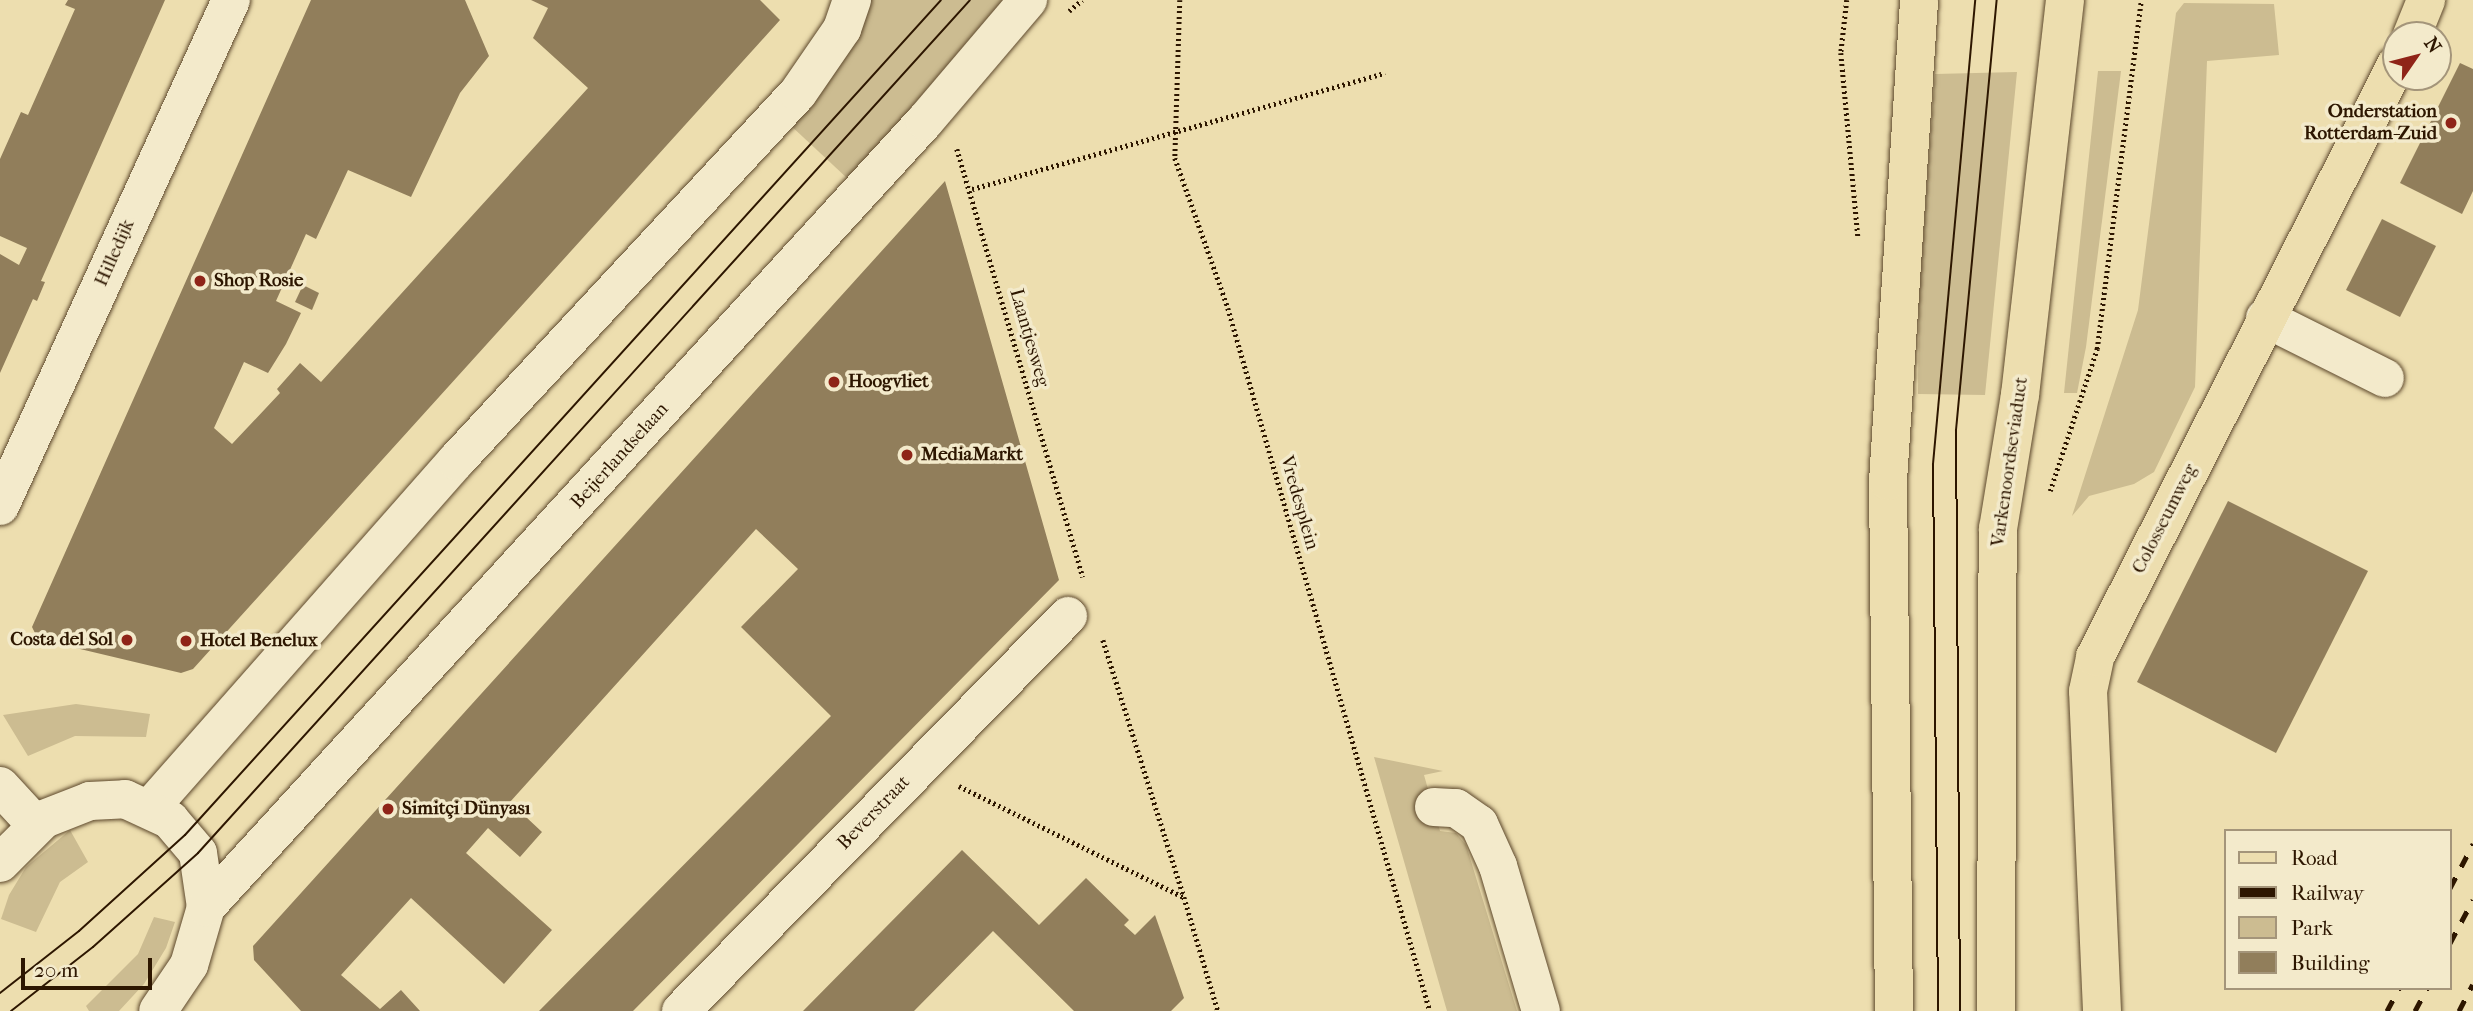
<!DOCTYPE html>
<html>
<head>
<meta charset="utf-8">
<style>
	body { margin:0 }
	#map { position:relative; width:2473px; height:1011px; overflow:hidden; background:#eddeaf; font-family:"IM FELL French Canon",serif }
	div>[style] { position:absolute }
	.green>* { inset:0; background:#ccbc91 }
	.building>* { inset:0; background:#917e5b }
	.path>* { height:4.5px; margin-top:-2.25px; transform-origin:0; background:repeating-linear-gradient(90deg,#2d1600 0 2px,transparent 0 5.5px) }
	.roads { filter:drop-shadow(0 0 2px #5d482c) drop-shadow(0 0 2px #5d482c) }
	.minor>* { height:38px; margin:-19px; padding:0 19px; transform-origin:19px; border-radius:19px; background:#f3eacb }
	.major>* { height:38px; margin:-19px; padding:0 19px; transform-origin:19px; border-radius:19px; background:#eddeaf }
	.tram>* { height:2px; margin:-1px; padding:0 1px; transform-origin:1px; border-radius:1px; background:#2d1600 }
	.rail>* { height:5px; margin-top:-2.5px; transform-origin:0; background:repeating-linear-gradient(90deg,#2d1600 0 12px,transparent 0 24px) }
	.dots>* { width:19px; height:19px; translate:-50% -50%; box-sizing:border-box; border:4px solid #f3eacb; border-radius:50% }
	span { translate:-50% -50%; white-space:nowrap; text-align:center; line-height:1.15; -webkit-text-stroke:7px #f3eacb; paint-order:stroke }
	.poi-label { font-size:19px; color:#2d1600; font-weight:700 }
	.right { translate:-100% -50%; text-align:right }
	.left { translate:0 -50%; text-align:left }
	.street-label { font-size:19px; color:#2d1600 }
	.legend { position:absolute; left:2224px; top:829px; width:228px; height:161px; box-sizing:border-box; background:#f3eacb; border:2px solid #a4957a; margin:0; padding:9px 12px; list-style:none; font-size:21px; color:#2d1600 }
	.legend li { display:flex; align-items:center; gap:14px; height:35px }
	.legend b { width:35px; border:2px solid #a4957a }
	.north { position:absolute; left:2382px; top:21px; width:70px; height:70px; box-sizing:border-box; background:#f3eacb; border:2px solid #a4957a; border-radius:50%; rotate:55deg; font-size:19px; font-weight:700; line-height:28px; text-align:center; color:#2d1600 }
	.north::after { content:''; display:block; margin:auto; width:24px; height:32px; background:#8f2418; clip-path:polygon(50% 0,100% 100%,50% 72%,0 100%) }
	.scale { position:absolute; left:21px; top:958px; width:131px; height:32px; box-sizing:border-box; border:4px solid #2d1600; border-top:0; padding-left:9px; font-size:21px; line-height:24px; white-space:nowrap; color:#2d1600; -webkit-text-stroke:5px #f3eacb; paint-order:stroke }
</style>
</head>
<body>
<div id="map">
	<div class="green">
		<div style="clip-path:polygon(869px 0,1009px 0,848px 179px,788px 123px)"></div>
		<div style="clip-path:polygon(2184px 3px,2274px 4px,2279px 55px,2207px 61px,2195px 387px,2154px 472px,2134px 484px,2089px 496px,2072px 516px,2138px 310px,2176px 13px)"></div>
		<div style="clip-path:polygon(2098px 71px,2121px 71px,2086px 347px,2077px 393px,2064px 393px)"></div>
		<div style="clip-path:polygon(2017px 72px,1985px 395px,1918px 394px,1919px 297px,1935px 74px)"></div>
		<div style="clip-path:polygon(76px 704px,150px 714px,146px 737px,75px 736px,28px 756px,3px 715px)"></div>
		<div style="clip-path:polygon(1374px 757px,1443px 771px,1424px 775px,1440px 831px,1456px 833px,1466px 845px,1517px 1011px,1447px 1011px)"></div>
		<div style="clip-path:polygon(70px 830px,88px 862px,60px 882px,36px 932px,1px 919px,9px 895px,26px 867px)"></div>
		<div style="clip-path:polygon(154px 917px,175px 922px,166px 948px,144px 984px,119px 1011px,89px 1011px,86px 1006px,138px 954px)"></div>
	</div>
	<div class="building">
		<div style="clip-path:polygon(68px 0,165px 0,41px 281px,45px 282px,37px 301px,33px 299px,0 373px,0 254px,19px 265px,27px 248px,0 236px,0 159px,21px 112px,28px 115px,75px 9px,65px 5px)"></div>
		<div style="clip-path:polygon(311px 0,465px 0,489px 56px,460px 93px,411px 197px,348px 170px,316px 239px,306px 234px,276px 301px,301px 313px,286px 344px,268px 373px,244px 362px,214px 428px,232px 444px,280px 393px,277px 389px,300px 363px,321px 382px,588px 88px,533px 38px,548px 8px,531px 0,760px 0,780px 20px,193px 669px,181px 673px,38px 639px,32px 627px)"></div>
		<div style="clip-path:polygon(2460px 63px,2473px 69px,2473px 191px,2462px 214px,2400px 183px)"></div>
		<div style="clip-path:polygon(945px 181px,1059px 580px,633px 1011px,539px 1011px,831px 716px,741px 627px,798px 569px,756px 529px,510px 802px,542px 832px,520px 857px,488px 828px,466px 853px,552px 930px,504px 984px,411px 898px,341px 975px,380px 1009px,401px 990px,420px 1011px,301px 1011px,254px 960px,253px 946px)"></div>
		<div style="clip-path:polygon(2382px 219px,2436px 246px,2400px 317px,2346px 290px)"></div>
		<div style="clip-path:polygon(303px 285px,319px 293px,312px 310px,295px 302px)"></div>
		<div style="clip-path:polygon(2228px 501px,2368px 571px,2276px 753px,2137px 682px)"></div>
		<div style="clip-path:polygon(962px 850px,1039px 925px,1086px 878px,1129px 920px,1124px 925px,1135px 935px,1155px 915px,1184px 998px,1171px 1011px,1074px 1011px,993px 931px,914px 1011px,803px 1011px)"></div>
	</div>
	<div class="path">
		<div style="left:1180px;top:0;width:158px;rotate:91.8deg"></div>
		<div style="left:1175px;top:158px;width:159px;rotate:70.5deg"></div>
		<div style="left:1228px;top:308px;width:731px;rotate:73.97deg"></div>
		<div style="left:1847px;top:0;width:53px;rotate:96.5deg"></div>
		<div style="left:1841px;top:53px;width:185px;rotate:84.7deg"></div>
		<div style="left:1069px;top:11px;width:17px;rotate:-40deg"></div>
		<div style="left:957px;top:149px;width:446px;rotate:73.6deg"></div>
		<div style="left:972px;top:189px;width:429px;rotate:-15.7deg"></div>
		<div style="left:2050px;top:491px;width:150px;rotate:-71.7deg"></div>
		<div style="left:2097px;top:349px;width:352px;rotate:-82.8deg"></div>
		<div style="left:1103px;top:640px;width:269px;rotate:72.5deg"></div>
		<div style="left:959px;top:786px;width:251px;rotate:26.3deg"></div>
		<div style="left:1184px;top:897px;width:119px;rotate:73.4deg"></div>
	</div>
	<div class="roads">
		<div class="minor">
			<div style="left:2265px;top:318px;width:134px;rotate:26.6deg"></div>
			<div style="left:0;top:506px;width:556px;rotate:-65.46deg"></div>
			<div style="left:0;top:786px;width:53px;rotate:47.3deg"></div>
			<div style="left:1434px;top:807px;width:22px;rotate:3deg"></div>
			<div style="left:1456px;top:808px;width:28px;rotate:35deg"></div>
			<div style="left:1479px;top:824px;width:46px;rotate:65.7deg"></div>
			<div style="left:1498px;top:866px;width:151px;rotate:73.5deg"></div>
			<div style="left:150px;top:808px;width:463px;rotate:-48.6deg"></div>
			<div style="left:456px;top:461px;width:502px;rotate:-47.1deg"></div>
			<div style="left:798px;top:93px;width:78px;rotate:-55.5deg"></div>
			<div style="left:842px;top:29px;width:31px;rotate:-71deg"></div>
			<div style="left:0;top:863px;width:62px;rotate:-45deg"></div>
			<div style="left:44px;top:819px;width:49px;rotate:-21.4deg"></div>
			<div style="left:90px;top:801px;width:35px;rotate:-3deg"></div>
			<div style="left:125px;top:799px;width:50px;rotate:25deg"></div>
			<div style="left:170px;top:820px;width:43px;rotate:49.7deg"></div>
			<div style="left:198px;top:853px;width:55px;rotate:81.6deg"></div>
			<div style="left:206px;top:907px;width:60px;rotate:106.3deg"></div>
			<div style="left:189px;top:965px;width:55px;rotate:124deg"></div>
			<div style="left:206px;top:907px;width:1065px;rotate:-47.55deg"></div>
			<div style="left:925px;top:121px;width:159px;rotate:-49.6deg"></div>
			<div style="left:681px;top:1011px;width:553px;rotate:-45.59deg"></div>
		</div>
		<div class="major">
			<div style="left:2412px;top:35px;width:38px;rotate:-68deg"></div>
			<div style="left:1894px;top:1011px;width:530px;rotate:-90.65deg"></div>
			<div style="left:1888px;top:481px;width:482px;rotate:-86.3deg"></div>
			<div style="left:1996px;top:1011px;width:482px;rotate:-89.8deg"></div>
			<div style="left:1998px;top:529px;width:136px;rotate:-80.7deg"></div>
			<div style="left:2020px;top:395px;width:398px;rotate:-83.5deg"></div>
			<div style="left:2102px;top:1011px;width:320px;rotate:-92.5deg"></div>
			<div style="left:2088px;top:691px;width:35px;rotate:-78deg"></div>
			<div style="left:2095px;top:657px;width:664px;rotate:-63.05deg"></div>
		</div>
	</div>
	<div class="tram">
		<div style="left:0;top:993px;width:100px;rotate:-38.1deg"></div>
		<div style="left:79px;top:931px;width:143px;rotate:-42.2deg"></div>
		<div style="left:185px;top:835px;width:1126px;rotate:-47.84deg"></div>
		<div style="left:11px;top:1011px;width:104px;rotate:-38deg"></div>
		<div style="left:93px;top:947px;width:141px;rotate:-41.8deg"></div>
		<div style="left:198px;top:853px;width:1150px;rotate:-47.85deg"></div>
		<div style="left:1938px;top:1011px;width:547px;rotate:-90.52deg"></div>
		<div style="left:1933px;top:464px;width:466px;rotate:-84.8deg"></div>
		<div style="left:1960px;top:1011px;width:581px;rotate:-90.39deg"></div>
		<div style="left:1956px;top:430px;width:432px;rotate:-84.6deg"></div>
	</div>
	<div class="rail">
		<div style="left:2450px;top:888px;width:50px;rotate:-62.4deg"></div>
		<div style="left:2450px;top:943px;width:49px;rotate:-61.9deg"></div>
		<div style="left:2387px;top:1011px;width:26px;rotate:-62deg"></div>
		<div style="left:2415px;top:1011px;width:26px;rotate:-62deg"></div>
		<div style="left:2459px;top:1011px;width:30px;rotate:-63deg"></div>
	</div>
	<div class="dots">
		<div style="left:2451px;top:123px;background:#8f2418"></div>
		<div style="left:200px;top:281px;background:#8f2418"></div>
		<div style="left:834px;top:382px;background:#8f2418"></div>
		<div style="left:907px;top:455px;background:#8f2418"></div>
		<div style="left:127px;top:640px;background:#8f2418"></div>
		<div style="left:186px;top:641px;background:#8f2418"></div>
		<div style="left:388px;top:809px;background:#8f2418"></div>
	</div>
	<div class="poi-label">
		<span class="right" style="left:2437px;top:123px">Onderstation<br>Rotterdam-Zuid</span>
		<span class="left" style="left:214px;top:281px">Shop Rosie</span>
		<span class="left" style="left:848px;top:382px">Hoogvliet</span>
		<span class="left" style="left:921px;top:455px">MediaMarkt</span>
		<span class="right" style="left:113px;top:640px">Costa del Sol</span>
		<span class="left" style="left:200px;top:641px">Hotel Benelux</span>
		<span class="left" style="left:402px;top:809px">Simitçi Dünyası</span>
	</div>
	<div class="street-label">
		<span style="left:115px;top:253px;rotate:-66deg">Hilledijk</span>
		<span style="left:1029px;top:338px;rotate:74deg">Laantjesweg</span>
		<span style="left:620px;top:456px;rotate:-48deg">Beijerlandselaan</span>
		<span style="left:2010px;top:462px;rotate:-82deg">Varkenoordseviaduct</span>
		<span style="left:1299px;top:503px;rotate:74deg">Vredesplein</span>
		<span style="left:2165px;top:519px;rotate:-63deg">Colosseumweg</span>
		<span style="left:874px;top:813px;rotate:-46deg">Beverstraat</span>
	</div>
	<ul class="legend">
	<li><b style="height:9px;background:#eddeaf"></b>Road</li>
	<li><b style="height:9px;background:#2d1600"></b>Railway</li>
	<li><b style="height:19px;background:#ccbc91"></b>Park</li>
	<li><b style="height:19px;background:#917e5b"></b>Building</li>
	</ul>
	<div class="north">N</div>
	<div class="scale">20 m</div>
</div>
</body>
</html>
